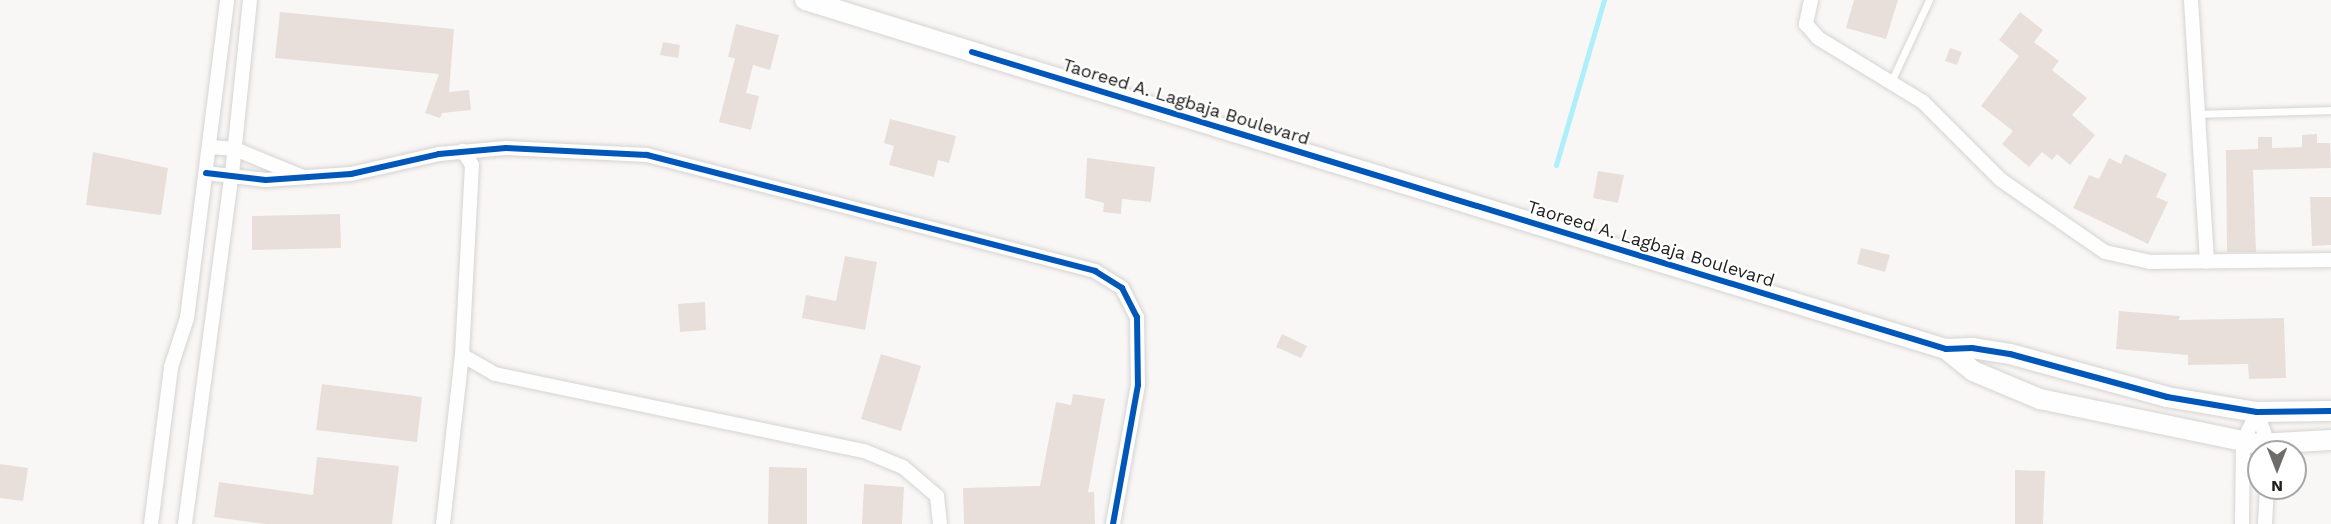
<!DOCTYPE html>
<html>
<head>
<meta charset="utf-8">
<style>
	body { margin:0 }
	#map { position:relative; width:2331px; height:524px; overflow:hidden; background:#f9f7f5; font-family:"Work Sans",sans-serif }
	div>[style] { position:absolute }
	.stream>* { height:5px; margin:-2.5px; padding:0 2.5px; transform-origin:2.5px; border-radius:2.5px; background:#adeffa }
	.building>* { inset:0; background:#e8dfda }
	.roads { filter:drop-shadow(0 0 2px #d5d4d3) drop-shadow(0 0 2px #d5d4d3) }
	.lane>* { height:7px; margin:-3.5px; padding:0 3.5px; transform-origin:3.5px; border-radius:3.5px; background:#fefefe }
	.street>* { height:14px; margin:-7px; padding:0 7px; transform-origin:7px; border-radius:7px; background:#fefefe }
	.secondary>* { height:20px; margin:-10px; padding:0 10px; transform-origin:10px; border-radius:10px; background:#fefefe }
	.cycleway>* { height:6px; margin:-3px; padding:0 3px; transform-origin:3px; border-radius:3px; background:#0057b8 }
	span { translate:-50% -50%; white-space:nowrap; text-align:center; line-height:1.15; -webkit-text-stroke:4.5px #fff; paint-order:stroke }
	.street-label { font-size:18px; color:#222120 }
	.north { position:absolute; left:2247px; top:440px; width:60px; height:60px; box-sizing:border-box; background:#fff; border:2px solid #a7a6a6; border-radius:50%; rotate:180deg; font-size:16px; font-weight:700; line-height:24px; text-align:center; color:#222120 }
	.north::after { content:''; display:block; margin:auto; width:21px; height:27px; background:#6d6c6b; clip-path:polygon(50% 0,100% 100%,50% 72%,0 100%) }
</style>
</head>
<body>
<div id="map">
	<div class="stream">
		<div style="left:1556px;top:165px;width:172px;rotate:-73.8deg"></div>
	</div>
	<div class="building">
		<div style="clip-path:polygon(1854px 0,1898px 0,1886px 39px,1846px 28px)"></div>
		<div style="clip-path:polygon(280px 12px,454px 29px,449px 92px,469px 90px,471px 110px,442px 113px,440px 118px,425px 113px,439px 74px,275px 58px)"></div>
		<div style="clip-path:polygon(2020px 12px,2043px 30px,2034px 42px,2059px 61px,2052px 70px,2087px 98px,2072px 115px,2095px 135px,2070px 165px,2057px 154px,2052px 160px,2042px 152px,2029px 167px,2002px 144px,2013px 131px,1981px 106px,2019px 56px,1999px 40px)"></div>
		<div style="clip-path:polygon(736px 24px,779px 35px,770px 70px,753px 65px,746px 93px,759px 96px,751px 130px,719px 122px,735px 58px,728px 57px)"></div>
		<div style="clip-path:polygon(663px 42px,680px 45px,678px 58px,660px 55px)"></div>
		<div style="clip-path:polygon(1950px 48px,1962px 52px,1957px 65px,1945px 61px)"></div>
		<div style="clip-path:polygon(890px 119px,956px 136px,949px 163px,938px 160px,934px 177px,889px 165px,894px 146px,884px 143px)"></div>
		<div style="clip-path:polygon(2317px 134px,2317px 143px,2330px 143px,2331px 168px,2253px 170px,2256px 252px,2227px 252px,2226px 150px,2258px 149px,2258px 137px,2272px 137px,2272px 148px,2302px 147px,2302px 135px)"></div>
		<div style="clip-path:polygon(93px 152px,168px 168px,161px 215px,86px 205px)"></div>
		<div style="clip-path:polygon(2125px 154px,2167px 174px,2156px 197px,2168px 202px,2148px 244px,2073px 208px,2089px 175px,2099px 179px,2109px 158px,2121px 164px)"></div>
		<div style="clip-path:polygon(1087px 158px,1155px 167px,1151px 202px,1122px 199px,1121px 214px,1103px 212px,1104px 203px,1085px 198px)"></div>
		<div style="clip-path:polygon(1598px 171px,1624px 175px,1618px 203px,1593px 198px)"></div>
		<div style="clip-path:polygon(2310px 197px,2331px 197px,2331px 245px,2312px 246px)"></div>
		<div style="clip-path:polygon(340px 214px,341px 248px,252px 250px,252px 216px)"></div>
		<div style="clip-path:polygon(1861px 248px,1890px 255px,1885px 272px,1857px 264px)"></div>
		<div style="clip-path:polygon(845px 256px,877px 262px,865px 330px,802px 318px,806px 295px,836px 301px)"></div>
		<div style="clip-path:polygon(705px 302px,706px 330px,680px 332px,678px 304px)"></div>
		<div style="clip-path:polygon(2119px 311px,2180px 316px,2179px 320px,2284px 318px,2286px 378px,2249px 379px,2248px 364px,2188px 365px,2188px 355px,2116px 349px)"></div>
		<div style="clip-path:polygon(1282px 334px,1307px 346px,1301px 358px,1276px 347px)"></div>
		<div style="clip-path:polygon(881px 354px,921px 366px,901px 431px,861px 419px)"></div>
		<div style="clip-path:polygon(322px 384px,422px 397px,417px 442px,316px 430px)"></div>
		<div style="clip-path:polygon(1073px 394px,1105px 399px,1088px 492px,1094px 492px,1095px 524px,964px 524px,963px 488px,1040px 486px,1056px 402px,1071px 405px)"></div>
		<div style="clip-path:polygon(317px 457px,399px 466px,392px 524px,265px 524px,214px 517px,219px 482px,313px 495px)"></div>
		<div style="clip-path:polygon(0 464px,28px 468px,23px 501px,0 498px)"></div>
		<div style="clip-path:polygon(769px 467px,807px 468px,807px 524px,768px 524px)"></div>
		<div style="clip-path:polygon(2015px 470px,2045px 471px,2043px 524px,2015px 524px)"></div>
		<div style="clip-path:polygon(864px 484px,904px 487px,902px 524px,862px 524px)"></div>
	</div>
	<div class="roads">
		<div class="lane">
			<div style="left:1890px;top:84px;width:93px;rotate:-65.1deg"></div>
			<div style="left:2198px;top:114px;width:133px;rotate:-1.7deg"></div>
		</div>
		<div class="street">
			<div style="left:1811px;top:0;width:25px;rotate:102deg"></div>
			<div style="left:1806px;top:24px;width:18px;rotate:49deg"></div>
			<div style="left:1818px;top:38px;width:123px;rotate:31.4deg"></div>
			<div style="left:1923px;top:102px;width:110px;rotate:45deg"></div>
			<div style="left:2001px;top:180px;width:126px;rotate:34.7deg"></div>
			<div style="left:2105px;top:252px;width:46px;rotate:12.5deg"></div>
			<div style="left:2150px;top:262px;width:181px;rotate:-0.6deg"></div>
			<div style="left:2191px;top:0;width:262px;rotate:86.5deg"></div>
			<div style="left:209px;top:147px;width:26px;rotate:4deg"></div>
			<div style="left:235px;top:149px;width:74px;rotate:22.4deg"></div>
			<div style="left:206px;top:173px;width:60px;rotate:6.7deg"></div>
			<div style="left:266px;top:180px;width:85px;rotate:-4deg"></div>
			<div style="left:351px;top:174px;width:90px;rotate:-12.8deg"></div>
			<div style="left:439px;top:154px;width:67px;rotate:-5.1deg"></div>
			<div style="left:506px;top:148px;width:141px;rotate:2.8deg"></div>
			<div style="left:647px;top:155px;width:463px;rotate:14.5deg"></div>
			<div style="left:1095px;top:271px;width:32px;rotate:32deg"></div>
			<div style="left:1122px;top:288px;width:33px;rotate:63deg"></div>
			<div style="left:1137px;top:317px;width:68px;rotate:89.2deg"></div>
			<div style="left:1138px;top:385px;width:141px;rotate:100.2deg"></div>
			<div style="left:462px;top:355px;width:38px;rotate:30deg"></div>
			<div style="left:495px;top:374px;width:377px;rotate:11.8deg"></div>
			<div style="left:864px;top:451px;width:42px;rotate:22.3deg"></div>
			<div style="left:903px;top:467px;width:45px;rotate:40.5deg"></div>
			<div style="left:937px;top:496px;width:28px;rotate:84deg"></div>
			<div style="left:2257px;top:412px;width:40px;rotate:71.1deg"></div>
			<div style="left:151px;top:524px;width:158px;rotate:-82.7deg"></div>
			<div style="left:171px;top:367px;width:52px;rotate:-71.9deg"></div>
			<div style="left:187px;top:318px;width:321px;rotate:-82.8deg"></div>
			<div style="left:185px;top:524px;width:353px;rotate:-82.4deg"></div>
			<div style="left:232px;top:174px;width:175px;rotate:-84.1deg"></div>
			<div style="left:443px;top:524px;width:170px;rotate:-83.6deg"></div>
			<div style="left:462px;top:355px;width:190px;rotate:-87deg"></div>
			<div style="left:472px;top:165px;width:17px;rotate:-123deg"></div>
			<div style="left:2242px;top:524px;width:82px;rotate:-89.3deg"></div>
			<div style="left:2243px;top:442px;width:33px;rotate:-65deg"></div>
			<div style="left:2265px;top:524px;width:36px;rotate:-87deg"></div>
		</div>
		<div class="secondary">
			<div style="left:805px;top:0;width:186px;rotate:17.2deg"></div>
			<div style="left:972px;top:52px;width:1018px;rotate:16.96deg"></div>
			<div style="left:1946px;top:349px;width:26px;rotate:-2deg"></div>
			<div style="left:1972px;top:348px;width:38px;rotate:9deg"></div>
			<div style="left:2010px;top:354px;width:163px;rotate:15.3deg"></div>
			<div style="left:2167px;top:397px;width:91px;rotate:9.5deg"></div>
			<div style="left:2257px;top:412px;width:74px;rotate:-0.8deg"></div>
			<div style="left:1946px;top:349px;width:35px;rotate:39deg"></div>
			<div style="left:1973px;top:371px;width:73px;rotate:22.7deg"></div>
			<div style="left:2040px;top:399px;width:223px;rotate:11.7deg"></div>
			<div style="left:2258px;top:444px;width:73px;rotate:-3.1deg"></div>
		</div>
	</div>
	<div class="cycleway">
		<div style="left:972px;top:52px;width:1018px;rotate:16.96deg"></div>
		<div style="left:1946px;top:349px;width:26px;rotate:-2deg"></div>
		<div style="left:1972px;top:348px;width:38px;rotate:9deg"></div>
		<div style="left:2010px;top:354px;width:163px;rotate:15.3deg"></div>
		<div style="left:2167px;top:397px;width:91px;rotate:9.5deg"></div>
		<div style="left:2257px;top:412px;width:74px;rotate:-0.8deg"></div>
		<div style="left:206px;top:173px;width:60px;rotate:6.7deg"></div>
		<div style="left:266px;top:180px;width:85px;rotate:-4deg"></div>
		<div style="left:351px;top:174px;width:90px;rotate:-12.8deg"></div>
		<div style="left:439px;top:154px;width:67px;rotate:-5.1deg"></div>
		<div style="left:506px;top:148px;width:141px;rotate:2.8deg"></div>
		<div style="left:647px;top:155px;width:463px;rotate:14.5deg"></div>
		<div style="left:1095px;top:271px;width:32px;rotate:32deg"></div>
		<div style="left:1122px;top:288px;width:33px;rotate:63deg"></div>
		<div style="left:1137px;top:317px;width:68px;rotate:89.2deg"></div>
		<div style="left:1138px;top:385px;width:141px;rotate:100.2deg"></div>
	</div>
	<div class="street-label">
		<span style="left:1186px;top:102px;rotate:17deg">Taoreed A. Lagbaja Boulevard</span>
		<span style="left:1651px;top:244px;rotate:17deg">Taoreed A. Lagbaja Boulevard</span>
	</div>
	<div class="north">N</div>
</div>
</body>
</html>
